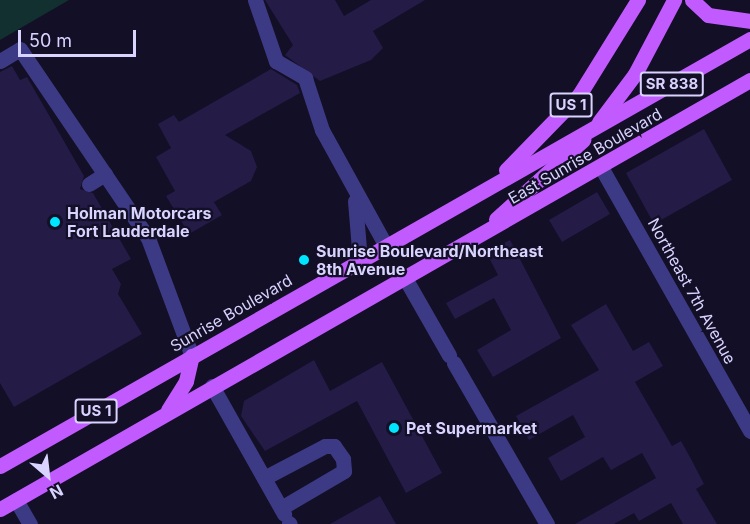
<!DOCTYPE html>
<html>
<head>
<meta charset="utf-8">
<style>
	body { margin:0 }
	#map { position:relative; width:750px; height:524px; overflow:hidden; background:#130f26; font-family:Inter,sans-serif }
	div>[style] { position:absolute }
	.green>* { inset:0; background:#12302f }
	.building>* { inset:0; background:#241b47 }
	.minor>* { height:15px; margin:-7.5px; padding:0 7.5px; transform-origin:7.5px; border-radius:7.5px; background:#3d3a85 }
	.major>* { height:15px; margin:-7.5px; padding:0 7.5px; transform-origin:7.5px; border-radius:7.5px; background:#c25bff }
	.dots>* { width:16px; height:16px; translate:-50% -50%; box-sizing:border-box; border:3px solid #130f26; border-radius:50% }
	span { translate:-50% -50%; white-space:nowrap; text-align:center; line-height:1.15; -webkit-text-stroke:4.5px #130f26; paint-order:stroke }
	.shield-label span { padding:2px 4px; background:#130f26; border:2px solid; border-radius:4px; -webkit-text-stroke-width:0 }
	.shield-label { font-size:15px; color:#d9d4ff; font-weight:700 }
	.street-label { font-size:16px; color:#d9d4ff }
	.poi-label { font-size:16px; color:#d9d4ff; font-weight:700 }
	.left { translate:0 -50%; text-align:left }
	.north { position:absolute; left:18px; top:446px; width:60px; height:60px; -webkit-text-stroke:4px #130f26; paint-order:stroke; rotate:152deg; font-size:16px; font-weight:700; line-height:24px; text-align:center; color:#d9d4ff }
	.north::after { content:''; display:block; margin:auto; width:21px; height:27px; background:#d9d4ff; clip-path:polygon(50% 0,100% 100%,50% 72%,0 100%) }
	.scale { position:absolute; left:18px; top:30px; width:118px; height:27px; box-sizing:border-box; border:3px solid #d9d4ff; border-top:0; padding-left:8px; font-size:18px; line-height:21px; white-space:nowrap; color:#d9d4ff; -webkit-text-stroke:4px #130f26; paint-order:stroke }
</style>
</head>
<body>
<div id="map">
	<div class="green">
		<div style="clip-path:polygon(0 0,69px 0,0 40px)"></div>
	</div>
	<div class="building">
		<div style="clip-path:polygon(265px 0,335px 0,344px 16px,371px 0,425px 0,373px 31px,383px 48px,371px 60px,320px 81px,285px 55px,293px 45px)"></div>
		<div style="clip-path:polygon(12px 66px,20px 80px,27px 77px,84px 176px,80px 189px,93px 193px,131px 259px,112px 269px,121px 284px,118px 294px,142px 334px,14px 407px,0 383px,0 72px)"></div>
		<div style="clip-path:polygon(271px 69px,297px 85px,300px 93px,225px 135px,251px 151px,257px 167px,251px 181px,214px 202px,222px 215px,189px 234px,166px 196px,175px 191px,156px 157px,171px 148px,158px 124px,174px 115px,179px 122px)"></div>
		<div style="clip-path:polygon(704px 129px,732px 180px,654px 224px,626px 173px)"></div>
		<div style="clip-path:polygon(597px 192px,610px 214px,562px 242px,549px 220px)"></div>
		<div style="clip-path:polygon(510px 240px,561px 338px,493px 377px,477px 350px,511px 330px,494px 298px,455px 319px,446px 303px,498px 275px,486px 252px)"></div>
		<div style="clip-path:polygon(606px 304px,633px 351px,649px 342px,663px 366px,635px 382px,672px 446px,681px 441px,691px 459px,704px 484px,696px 489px,717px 524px,683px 524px,671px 503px,639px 521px,634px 513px,614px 524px,575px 524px,656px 478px,642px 453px,611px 470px,603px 457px,561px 481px,548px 458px,585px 437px,573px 415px,529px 440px,516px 416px,599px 370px,571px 325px)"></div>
		<div style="clip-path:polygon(314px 360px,330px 391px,382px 362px,442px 473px,406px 493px,357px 401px,265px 451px,241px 416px,244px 401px)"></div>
		<div style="clip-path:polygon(380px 496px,396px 524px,330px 524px)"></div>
	</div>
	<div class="minor">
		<div style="left:255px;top:0;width:65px;rotate:71deg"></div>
		<div style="left:276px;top:61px;width:34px;rotate:30deg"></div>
		<div style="left:305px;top:78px;width:55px;rotate:71.9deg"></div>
		<div style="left:322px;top:130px;width:132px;rotate:61.1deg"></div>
		<div style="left:0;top:61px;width:23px;rotate:-31deg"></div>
		<div style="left:20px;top:49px;width:228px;rotate:55.9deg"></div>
		<div style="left:148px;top:238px;width:126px;rotate:69.6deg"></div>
		<div style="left:602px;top:169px;width:301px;rotate:60.5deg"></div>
		<div style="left:89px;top:184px;width:19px;rotate:-32deg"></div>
		<div style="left:355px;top:201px;width:60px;rotate:85.2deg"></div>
		<div style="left:405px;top:278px;width:89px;rotate:60.3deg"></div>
		<div style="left:454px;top:363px;width:186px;rotate:60deg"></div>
		<div style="left:212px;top:386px;width:147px;rotate:60.6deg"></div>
		<div style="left:264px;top:478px;width:69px;rotate:-27.7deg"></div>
		<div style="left:325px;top:446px;width:9px"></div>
		<div style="left:334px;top:446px;width:16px;rotate:55deg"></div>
		<div style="left:343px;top:459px;width:12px;rotate:85deg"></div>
		<div style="left:344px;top:471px;width:73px;rotate:149.6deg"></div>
		<div style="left:16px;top:500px;width:28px;rotate:60deg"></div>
		<div style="left:289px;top:523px;width:1px;rotate:45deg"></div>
	</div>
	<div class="major">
		<div style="left:692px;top:0;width:22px;rotate:43deg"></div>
		<div style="left:708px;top:15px;width:42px;rotate:8.1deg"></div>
		<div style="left:599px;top:122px;width:60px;rotate:-53.1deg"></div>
		<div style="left:635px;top:74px;width:84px;rotate:-62.2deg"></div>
		<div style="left:506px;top:170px;width:105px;rotate:-45.8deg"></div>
		<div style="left:579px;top:95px;width:112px;rotate:-58.2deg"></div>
		<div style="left:496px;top:219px;width:118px;rotate:-42.2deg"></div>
		<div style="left:168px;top:410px;width:34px;rotate:-58deg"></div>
		<div style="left:186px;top:381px;width:26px;rotate:-77deg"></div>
		<div style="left:0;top:466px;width:863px;rotate:-29.65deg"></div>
		<div style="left:0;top:509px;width:864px;rotate:-29.77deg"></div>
	</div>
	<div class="dots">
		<div style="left:55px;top:222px;background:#00e5ff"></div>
		<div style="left:304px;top:260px;background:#00e5ff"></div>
		<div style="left:394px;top:428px;background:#00e5ff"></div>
	</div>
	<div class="shield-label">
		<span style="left:672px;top:84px">SR 838</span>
		<span style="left:571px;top:105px">US 1</span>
		<span style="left:96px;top:411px">US 1</span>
	</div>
	<div class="street-label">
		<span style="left:585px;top:156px;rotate:-30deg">East Sunrise Boulevard</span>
		<span style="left:692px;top:291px;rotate:61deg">Northeast 7th Avenue</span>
		<span style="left:231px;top:313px;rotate:-30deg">Sunrise Boulevard</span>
	</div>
	<div class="poi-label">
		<span class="left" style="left:67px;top:222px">Holman Motorcars<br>Fort Lauderdale</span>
		<span class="left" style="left:316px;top:260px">Sunrise Boulevard/Northeast<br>8th Avenue</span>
		<span class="left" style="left:406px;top:428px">Pet Supermarket</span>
	</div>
	<div class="north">N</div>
	<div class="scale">50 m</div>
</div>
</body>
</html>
